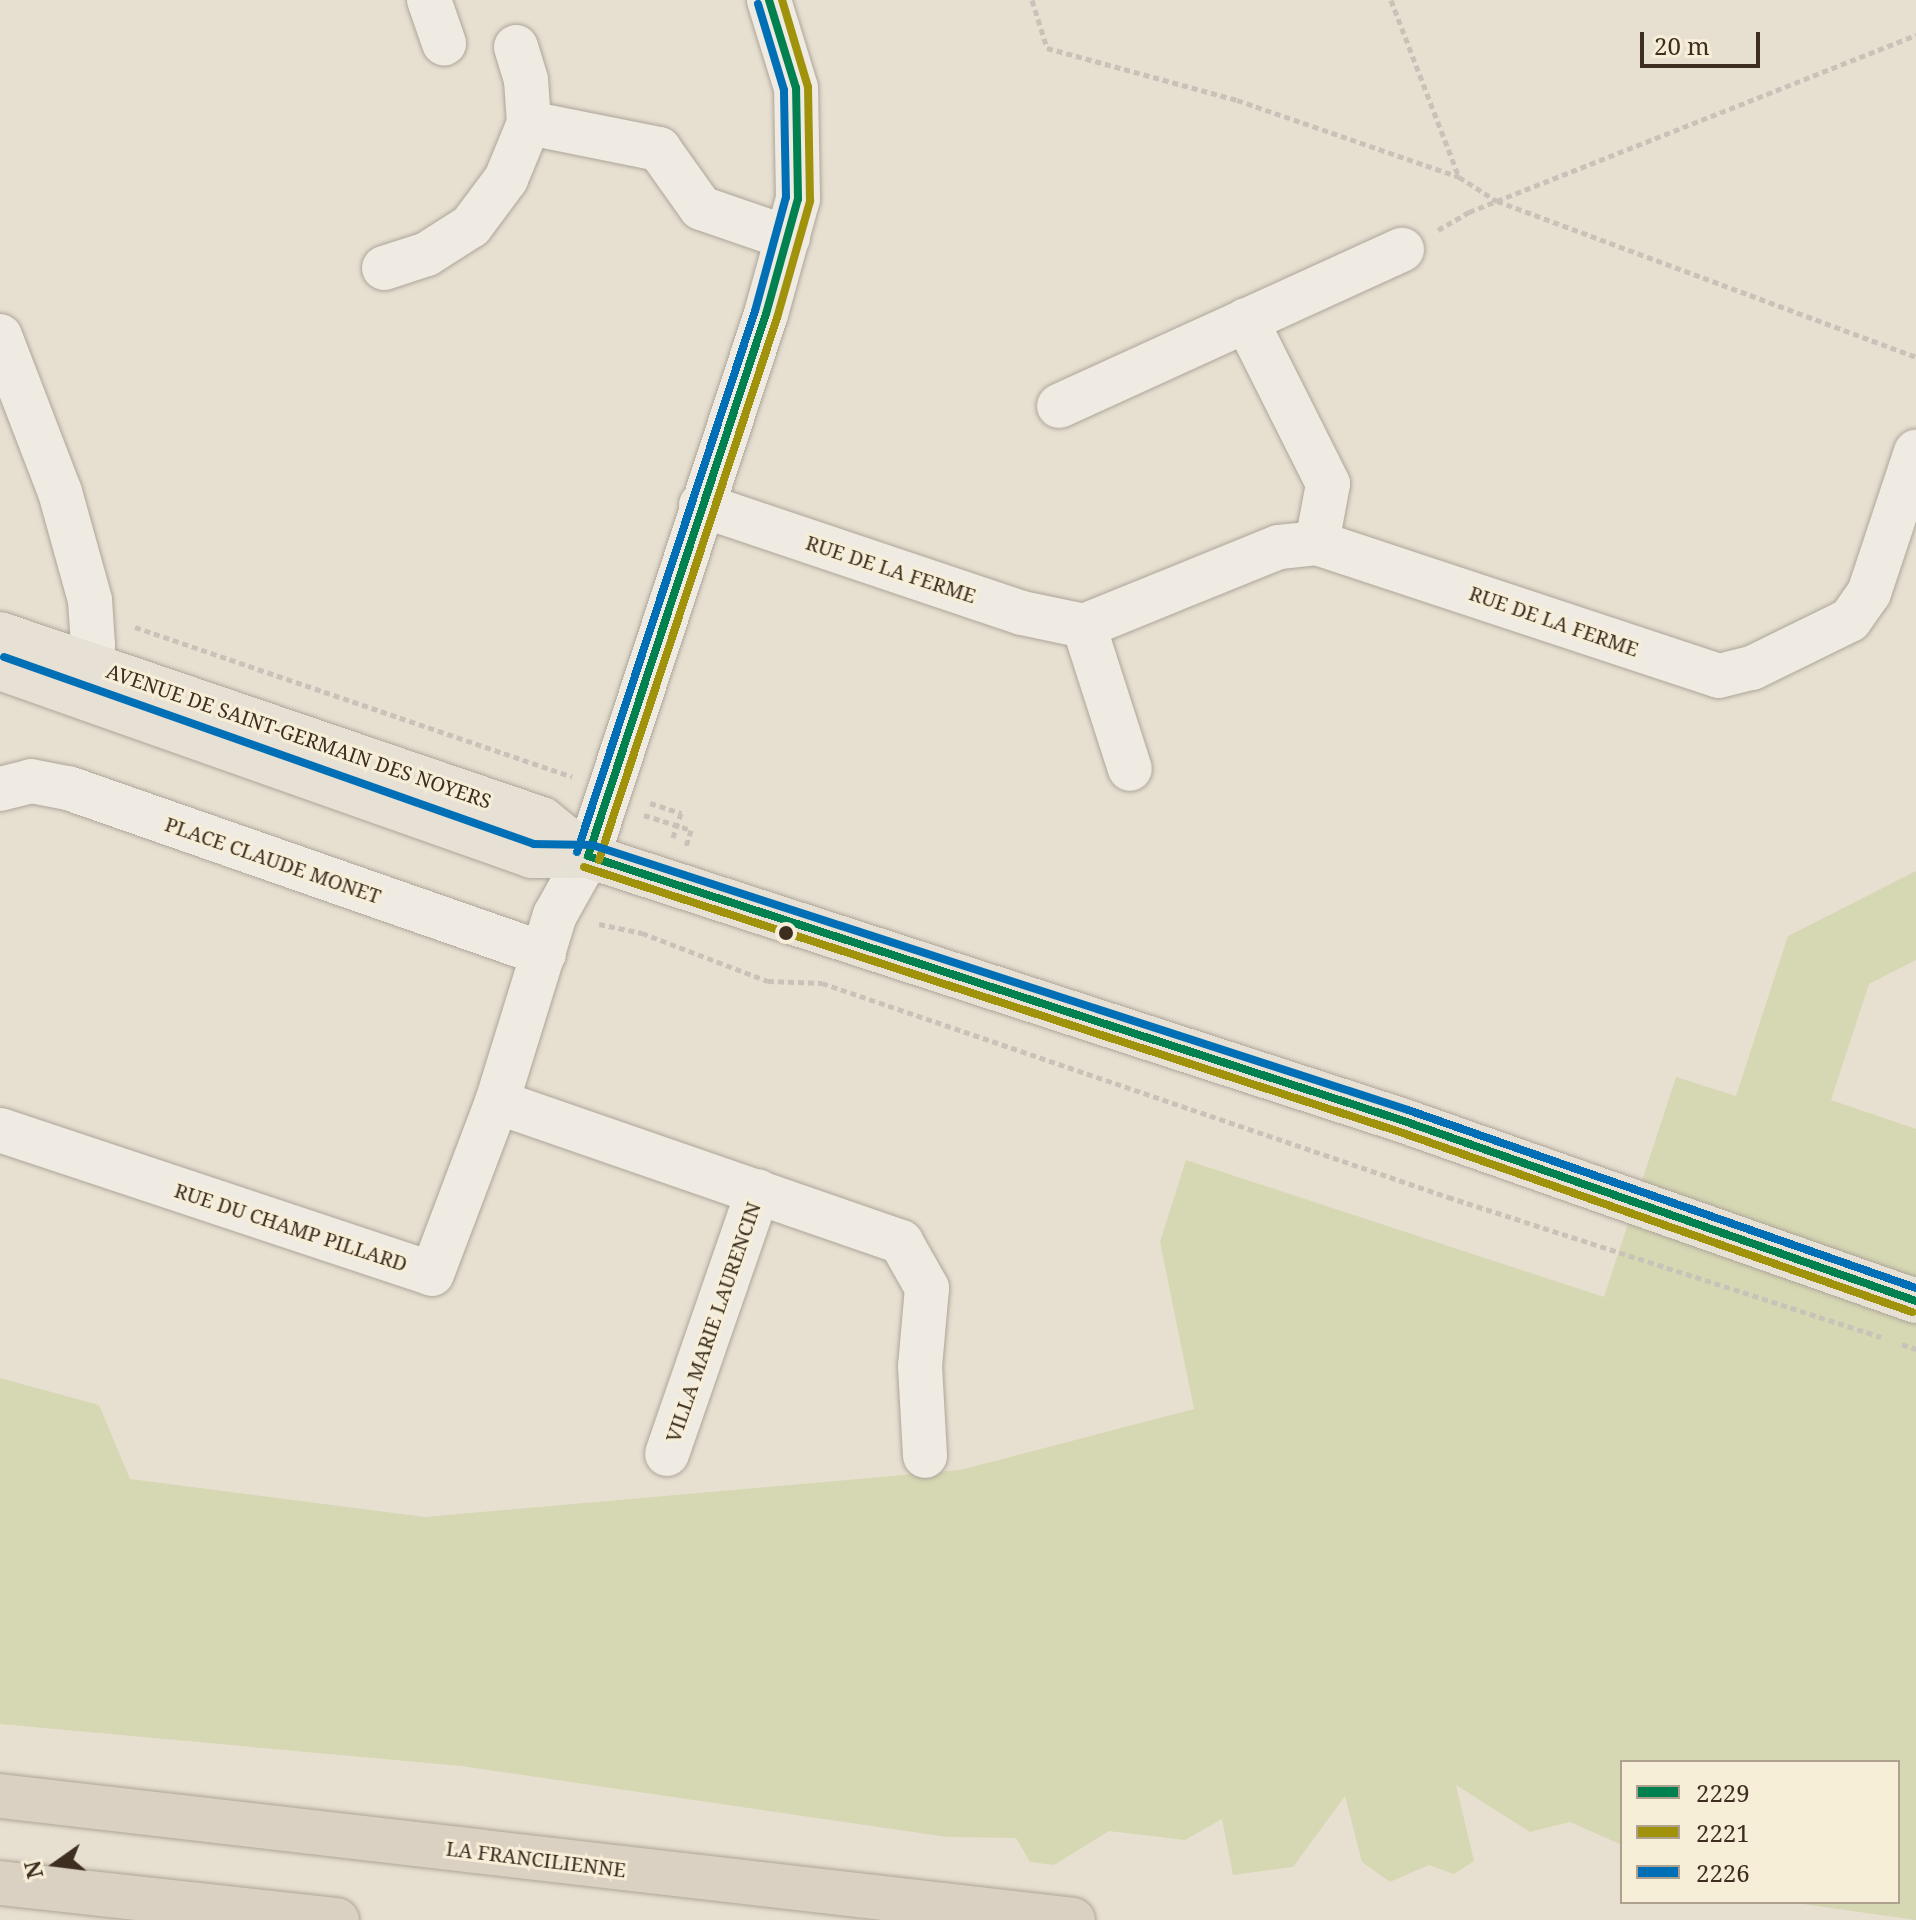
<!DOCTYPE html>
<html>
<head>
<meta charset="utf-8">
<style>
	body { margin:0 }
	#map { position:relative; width:1916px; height:1920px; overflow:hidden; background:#e7e0d1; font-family:"Noto Serif",serif }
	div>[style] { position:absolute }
	.green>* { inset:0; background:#d6d7b3 }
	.path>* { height:5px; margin-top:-2.5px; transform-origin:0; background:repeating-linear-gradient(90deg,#c8c2b9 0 6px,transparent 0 10px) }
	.roads { filter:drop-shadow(0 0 2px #ada599) drop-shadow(0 0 2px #ada599) }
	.minor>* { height:44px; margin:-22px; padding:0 22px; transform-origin:22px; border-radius:22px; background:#efebe3 }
	.major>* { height:44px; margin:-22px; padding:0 22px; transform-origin:22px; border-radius:22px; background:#e6e1d4 }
	.highway>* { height:44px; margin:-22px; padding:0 22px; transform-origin:22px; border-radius:22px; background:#dad1c2 }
	.bus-1>* { height:8px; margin:-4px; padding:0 4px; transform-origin:4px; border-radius:4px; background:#00814f }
	.bus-2>* { height:8px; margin:-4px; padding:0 4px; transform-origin:4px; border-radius:4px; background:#a0930b }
	.bus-3>* { height:8px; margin:-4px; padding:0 4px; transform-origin:4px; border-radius:4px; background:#006fb6 }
	.dots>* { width:22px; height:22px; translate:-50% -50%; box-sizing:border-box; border:4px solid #f7eed8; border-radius:50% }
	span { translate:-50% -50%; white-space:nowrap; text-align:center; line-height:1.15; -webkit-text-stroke:6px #f7eed8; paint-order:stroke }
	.street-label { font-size:20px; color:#3d2e20 }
	.legend { position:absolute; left:1620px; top:1760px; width:280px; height:144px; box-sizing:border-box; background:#f7eed8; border:2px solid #ada18e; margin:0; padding:10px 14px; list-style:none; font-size:24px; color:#3d2e20 }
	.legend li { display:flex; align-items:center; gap:16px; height:40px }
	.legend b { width:40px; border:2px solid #ada18e }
	.north { position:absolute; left:16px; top:1824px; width:80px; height:80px; -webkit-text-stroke:6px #f7eed8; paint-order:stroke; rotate:256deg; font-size:22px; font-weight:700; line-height:32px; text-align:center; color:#3d2e20 }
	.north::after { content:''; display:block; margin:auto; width:28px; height:36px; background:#3d2e20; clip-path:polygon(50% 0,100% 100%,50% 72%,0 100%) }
	.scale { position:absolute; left:1640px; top:32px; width:120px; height:36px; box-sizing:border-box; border:4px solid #3d2e20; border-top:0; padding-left:10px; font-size:24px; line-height:28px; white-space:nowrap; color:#3d2e20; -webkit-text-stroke:6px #f7eed8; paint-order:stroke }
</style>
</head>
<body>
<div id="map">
	<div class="green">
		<div style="clip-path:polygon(1916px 871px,1916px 960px,1869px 984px,1831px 1100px,1916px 1129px,1916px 1920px,1789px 1902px,1898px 1902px,1898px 1762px,1622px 1762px,1622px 1845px,1570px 1822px,1530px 1832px,1456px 1785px,1474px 1861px,1454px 1874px,1429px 1865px,1390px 1882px,1362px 1862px,1345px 1796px,1293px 1867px,1233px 1875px,1222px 1819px,1185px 1840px,1109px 1831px,1054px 1865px,1030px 1862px,1016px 1838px,947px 1837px,461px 1766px,0 1724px,0 1378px,99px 1405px,130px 1479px,425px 1517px,960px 1470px,1194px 1409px,1160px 1242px,1186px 1160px,1604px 1297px,1676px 1077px,1736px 1096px,1788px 936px)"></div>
	</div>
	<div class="path">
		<div style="left:1032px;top:0;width:50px;rotate:72.6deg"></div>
		<div style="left:1047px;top:48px;width:197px;rotate:15.3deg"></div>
		<div style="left:1237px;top:100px;width:235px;rotate:19.1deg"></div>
		<div style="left:1459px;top:177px;width:45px;rotate:32.3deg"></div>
		<div style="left:1497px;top:201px;width:447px;rotate:20.4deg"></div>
		<div style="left:1391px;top:0;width:190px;rotate:69deg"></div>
		<div style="left:1438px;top:230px;width:36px;rotate:-30deg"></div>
		<div style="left:1469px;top:212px;width:481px;rotate:-21.6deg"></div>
		<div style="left:135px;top:627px;width:462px;rotate:18.9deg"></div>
		<div style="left:650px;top:803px;width:33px;rotate:18deg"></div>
		<div style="left:681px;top:813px;width:29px;rotate:108deg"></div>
		<div style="left:644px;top:815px;width:49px;rotate:17.7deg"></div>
		<div style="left:691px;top:830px;width:17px;rotate:107deg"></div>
		<div style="left:599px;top:924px;width:44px;rotate:11.8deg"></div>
		<div style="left:642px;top:933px;width:135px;rotate:20.9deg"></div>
		<div style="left:768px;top:981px;width:54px;rotate:2.1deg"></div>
		<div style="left:822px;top:983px;width:662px;rotate:18.87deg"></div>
		<div style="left:1448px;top:1197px;width:455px;rotate:17.9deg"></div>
		<div style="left:1902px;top:1344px;width:15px;rotate:20deg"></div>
	</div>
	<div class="roads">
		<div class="minor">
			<div style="left:429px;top:0;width:46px;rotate:70.8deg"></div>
			<div style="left:516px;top:47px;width:34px;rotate:73deg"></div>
			<div style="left:526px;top:80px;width:43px;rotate:86deg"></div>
			<div style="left:384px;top:268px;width:45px;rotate:-18deg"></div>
			<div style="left:427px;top:254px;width:52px;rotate:-32.5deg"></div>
			<div style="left:471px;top:226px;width:59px;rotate:-53.3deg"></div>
			<div style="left:506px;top:179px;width:61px;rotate:-67.7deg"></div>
			<div style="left:529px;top:123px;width:133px;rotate:11.3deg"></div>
			<div style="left:659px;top:149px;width:72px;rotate:54.6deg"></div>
			<div style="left:701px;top:208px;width:92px;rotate:19deg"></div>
			<div style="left:1246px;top:320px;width:183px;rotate:63.4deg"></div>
			<div style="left:1328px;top:484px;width:60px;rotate:100.6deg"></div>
			<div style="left:0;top:336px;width:167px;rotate:69deg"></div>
			<div style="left:60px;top:492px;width:112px;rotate:74.5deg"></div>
			<div style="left:90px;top:600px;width:45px;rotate:86.2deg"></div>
			<div style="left:93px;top:645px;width:51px;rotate:105.9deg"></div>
			<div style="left:1059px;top:406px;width:377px;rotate:-24.5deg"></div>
			<div style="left:701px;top:505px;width:339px;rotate:18.6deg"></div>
			<div style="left:1022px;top:613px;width:63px;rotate:11.8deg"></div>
			<div style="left:1084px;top:626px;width:210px;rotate:-22.1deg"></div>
			<div style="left:1279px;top:547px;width:38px;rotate:-6deg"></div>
			<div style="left:1317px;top:543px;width:423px;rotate:18.3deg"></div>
			<div style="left:1719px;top:676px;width:34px;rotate:-14deg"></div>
			<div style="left:1752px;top:668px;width:109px;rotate:-26.1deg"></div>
			<div style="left:1850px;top:620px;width:33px;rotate:-55deg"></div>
			<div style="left:1869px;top:593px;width:149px;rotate:-71.6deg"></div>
			<div style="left:1084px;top:626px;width:150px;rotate:72.2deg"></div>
			<div style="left:0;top:789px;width:32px;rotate:-14deg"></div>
			<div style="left:31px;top:781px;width:38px;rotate:11deg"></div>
			<div style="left:68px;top:788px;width:504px;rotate:19.23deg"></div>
			<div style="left:497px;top:1102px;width:428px;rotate:19.1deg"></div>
			<div style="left:901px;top:1242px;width:53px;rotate:60.5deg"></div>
			<div style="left:927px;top:1288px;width:78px;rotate:95.1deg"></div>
			<div style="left:920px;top:1366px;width:90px;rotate:86.8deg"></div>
			<div style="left:0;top:1130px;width:455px;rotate:18.4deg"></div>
			<div style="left:432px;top:1274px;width:184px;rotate:-69.3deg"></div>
			<div style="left:497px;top:1102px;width:196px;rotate:-72.8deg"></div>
			<div style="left:555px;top:915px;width:68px;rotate:-60.8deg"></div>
			<div style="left:588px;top:856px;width:570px;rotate:-71.82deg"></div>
			<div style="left:766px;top:314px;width:119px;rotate:-74.5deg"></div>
			<div style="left:798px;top:199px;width:111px;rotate:-91deg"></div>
			<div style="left:796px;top:88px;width:92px;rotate:-107.1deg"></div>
			<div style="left:667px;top:1454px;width:278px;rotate:-70.9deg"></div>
		</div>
		<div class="major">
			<div style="left:0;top:634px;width:573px;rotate:18.85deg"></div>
			<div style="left:542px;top:819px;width:59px;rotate:38.8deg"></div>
			<div style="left:0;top:668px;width:564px;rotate:19.46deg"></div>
			<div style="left:532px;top:856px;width:56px"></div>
			<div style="left:588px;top:856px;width:858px;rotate:17.99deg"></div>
			<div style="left:1404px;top:1121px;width:543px;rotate:19.37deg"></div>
		</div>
		<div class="highway">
			<div style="left:0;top:1796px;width:1080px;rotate:6.59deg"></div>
			<div style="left:0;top:1883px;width:339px;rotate:6.3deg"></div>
		</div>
	</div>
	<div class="bus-1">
		<div style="left:588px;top:856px;width:858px;rotate:17.99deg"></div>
		<div style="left:1404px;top:1121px;width:543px;rotate:19.37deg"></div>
		<div style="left:588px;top:856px;width:570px;rotate:-71.82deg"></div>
		<div style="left:766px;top:314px;width:119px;rotate:-74.5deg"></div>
		<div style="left:798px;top:199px;width:111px;rotate:-91deg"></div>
		<div style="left:796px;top:88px;width:92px;rotate:-107.1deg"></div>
	</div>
	<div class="bus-2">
		<div style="left:599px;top:860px;width:570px;rotate:-71.82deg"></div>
		<div style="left:777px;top:318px;width:122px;rotate:-74.2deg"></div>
		<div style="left:810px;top:201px;width:114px;rotate:-91deg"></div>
		<div style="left:808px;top:87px;width:91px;rotate:-106.6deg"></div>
		<div style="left:584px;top:867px;width:858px;rotate:17.99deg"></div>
		<div style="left:1400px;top:1132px;width:543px;rotate:19.37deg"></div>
	</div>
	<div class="bus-3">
		<div style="left:4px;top:657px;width:562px;rotate:19.43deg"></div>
		<div style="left:534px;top:844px;width:58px;rotate:1deg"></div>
		<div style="left:592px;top:845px;width:858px;rotate:17.99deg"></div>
		<div style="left:1408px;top:1110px;width:538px;rotate:19.31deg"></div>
		<div style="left:577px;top:852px;width:570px;rotate:-71.79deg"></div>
		<div style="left:755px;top:311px;width:118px;rotate:-74.8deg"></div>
		<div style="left:786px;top:197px;width:107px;rotate:-91.1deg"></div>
		<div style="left:784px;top:90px;width:90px;rotate:-106.8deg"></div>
	</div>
	<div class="dots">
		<div style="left:786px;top:933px;background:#3d2e20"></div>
	</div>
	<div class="street-label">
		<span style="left:891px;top:569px;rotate:18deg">RUE DE LA FERME</span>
		<span style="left:1554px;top:621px;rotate:19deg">RUE DE LA FERME</span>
		<span style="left:299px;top:736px;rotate:19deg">AVENUE DE SAINT-GERMAIN DES NOYERS</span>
		<span style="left:273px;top:860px;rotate:19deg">PLACE CLAUDE MONET</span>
		<span style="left:291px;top:1227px;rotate:18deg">RUE DU CHAMP PILLARD</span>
		<span style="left:713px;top:1322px;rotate:-71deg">VILLA MARIE LAURENCIN</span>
		<span style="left:536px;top:1859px;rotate:7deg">LA FRANCILIENNE</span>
	</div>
	<ul class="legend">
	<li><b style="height:10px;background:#00814f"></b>2229</li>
	<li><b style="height:10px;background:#a0930b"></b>2221</li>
	<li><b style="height:10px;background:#006fb6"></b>2226</li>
	</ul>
	<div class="north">N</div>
	<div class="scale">20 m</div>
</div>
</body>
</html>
